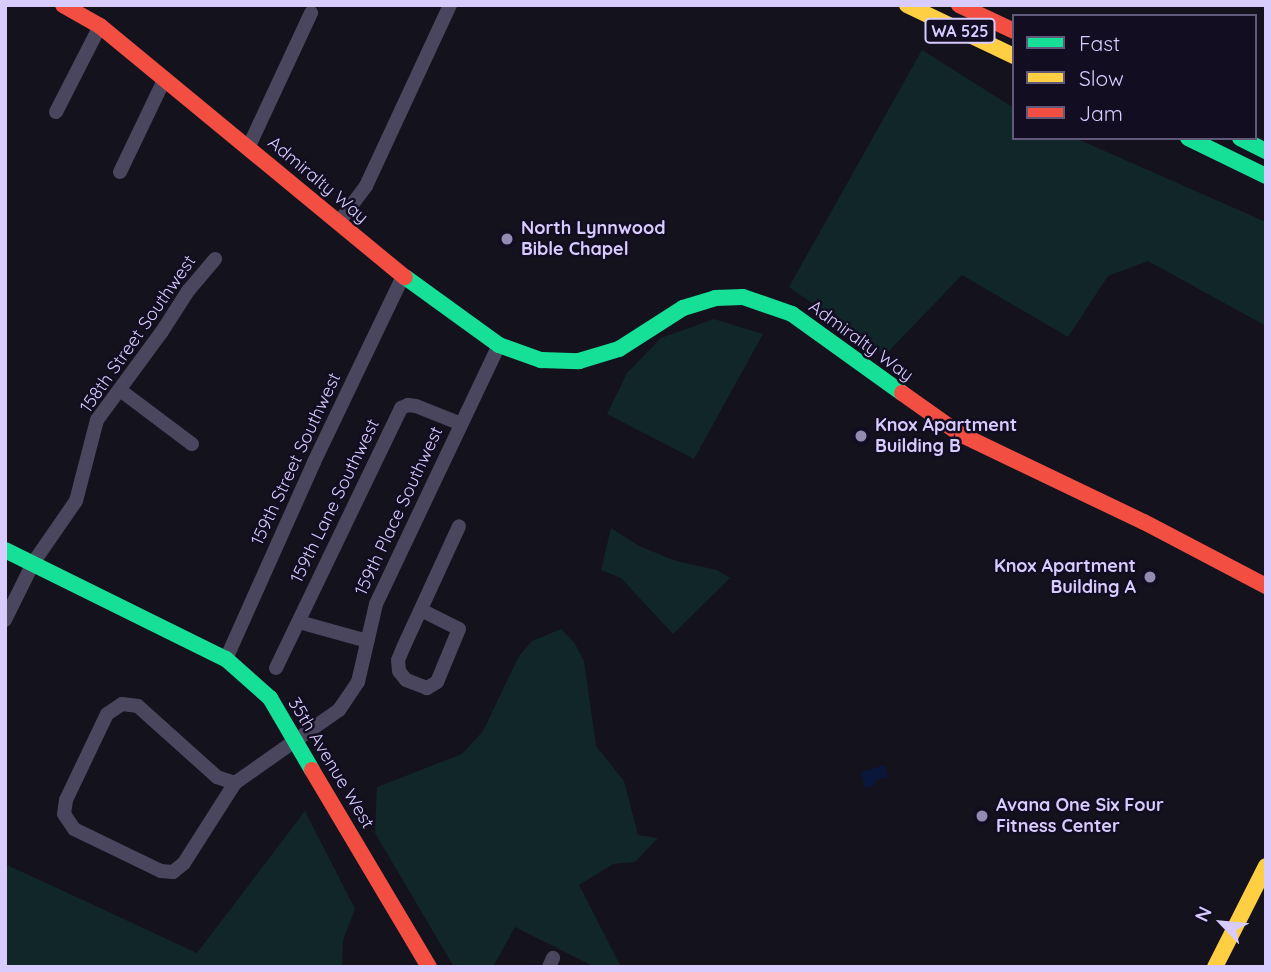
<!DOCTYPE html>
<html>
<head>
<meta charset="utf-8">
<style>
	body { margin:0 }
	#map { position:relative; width:1271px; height:972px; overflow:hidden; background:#14121d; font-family:Quicksand,sans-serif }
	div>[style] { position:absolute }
	.green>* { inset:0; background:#112629 }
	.water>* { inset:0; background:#0a173b }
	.street>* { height:14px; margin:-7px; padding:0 7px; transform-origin:7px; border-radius:7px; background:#4a465d }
	.fast>* { height:16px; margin:-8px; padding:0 8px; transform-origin:8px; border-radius:8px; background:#16e098 }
	.slow>* { height:16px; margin:-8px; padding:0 8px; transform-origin:8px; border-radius:8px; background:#ffcf43 }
	.jam>* { height:16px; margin:-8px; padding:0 8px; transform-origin:8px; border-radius:8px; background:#f24e42 }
	.dots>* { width:19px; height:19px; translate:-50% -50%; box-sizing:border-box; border:4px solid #120d21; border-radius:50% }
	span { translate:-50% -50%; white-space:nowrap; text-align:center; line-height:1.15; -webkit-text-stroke:5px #120d21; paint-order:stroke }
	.shield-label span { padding:2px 5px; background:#120d21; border:2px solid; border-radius:5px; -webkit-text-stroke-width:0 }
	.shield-label { font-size:16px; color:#d8ccff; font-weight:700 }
	.street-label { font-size:18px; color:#d8ccff }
	.poi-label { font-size:18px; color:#d8ccff; font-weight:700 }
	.left { translate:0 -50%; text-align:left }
	.right { translate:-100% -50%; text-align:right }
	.frame { position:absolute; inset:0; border:7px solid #d8ccff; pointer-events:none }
	.legend { position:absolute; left:1012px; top:14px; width:245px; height:126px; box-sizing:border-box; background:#120d21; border:2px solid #61597a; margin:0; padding:9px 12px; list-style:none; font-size:21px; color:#d8ccff }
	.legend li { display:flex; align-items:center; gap:14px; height:35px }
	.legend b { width:35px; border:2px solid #61597a }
	.north { position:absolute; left:1187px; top:888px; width:70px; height:70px; -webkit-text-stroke:5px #120d21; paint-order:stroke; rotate:296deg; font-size:19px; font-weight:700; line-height:28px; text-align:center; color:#d8ccff }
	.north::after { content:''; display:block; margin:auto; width:24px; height:32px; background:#d8ccff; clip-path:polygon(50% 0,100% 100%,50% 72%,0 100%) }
</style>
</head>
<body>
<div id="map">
	<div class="green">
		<div style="clip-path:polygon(922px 50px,1014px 108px,1014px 138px,1075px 138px,1266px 222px,1266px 326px,1148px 261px,1108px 276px,1068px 337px,962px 275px,885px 355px,789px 287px)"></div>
		<div style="clip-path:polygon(714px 319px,763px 334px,694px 459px,607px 414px,627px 373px,661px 338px)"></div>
		<div style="clip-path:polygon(611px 528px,639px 546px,676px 561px,717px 570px,730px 578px,673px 634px,621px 578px,601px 570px)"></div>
		<div style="clip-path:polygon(561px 629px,574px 642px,584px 661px,596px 746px,624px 781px,638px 835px,658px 838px,635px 862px,613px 864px,579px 885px,621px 967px,595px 967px,515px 927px,493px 967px,454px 967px,375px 833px,377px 787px,462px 754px,483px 731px,519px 656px,532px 641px)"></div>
		<div style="clip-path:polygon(305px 811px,355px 909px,343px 941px,342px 967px,5px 967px,5px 864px,197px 953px)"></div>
	</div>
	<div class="water">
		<div style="clip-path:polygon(885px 765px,888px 777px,875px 780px,876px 785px,865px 788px,861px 772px)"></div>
	</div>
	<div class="street">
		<div style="left:56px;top:112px;width:97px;rotate:-62.9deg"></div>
		<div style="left:249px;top:146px;width:147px;rotate:-65deg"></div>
		<div style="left:120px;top:172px;width:104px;rotate:-64.4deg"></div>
		<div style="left:339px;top:222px;width:45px;rotate:-53.1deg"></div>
		<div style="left:366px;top:186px;width:200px;rotate:-65.1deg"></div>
		<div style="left:120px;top:390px;width:90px;rotate:36.9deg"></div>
		<div style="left:421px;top:610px;width:42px;rotate:26.6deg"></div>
		<div style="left:459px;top:629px;width:57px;rotate:112.5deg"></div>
		<div style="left:437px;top:682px;width:12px;rotate:149deg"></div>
		<div style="left:427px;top:688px;width:22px;rotate:-159deg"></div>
		<div style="left:406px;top:680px;width:11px;rotate:-128deg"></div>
		<div style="left:399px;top:671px;width:11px;rotate:-95deg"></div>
		<div style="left:398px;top:660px;width:13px;rotate:-67deg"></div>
		<div style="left:403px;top:648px;width:134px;rotate:-65.3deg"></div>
		<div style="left:5px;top:620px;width:64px;rotate:-63.8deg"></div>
		<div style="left:33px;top:563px;width:75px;rotate:-55.3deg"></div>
		<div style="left:76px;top:501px;width:84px;rotate:-75.5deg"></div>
		<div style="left:97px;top:420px;width:108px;rotate:-53.7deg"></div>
		<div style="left:161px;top:333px;width:50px;rotate:-57.3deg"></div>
		<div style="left:188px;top:291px;width:42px;rotate:-49.8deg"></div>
		<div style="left:299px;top:622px;width:71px;rotate:15.6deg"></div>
		<div style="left:226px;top:659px;width:216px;rotate:-65.9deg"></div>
		<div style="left:314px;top:462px;width:206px;rotate:-64.4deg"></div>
		<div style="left:276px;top:668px;width:288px;rotate:-64.3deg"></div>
		<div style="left:401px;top:408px;width:8px;rotate:-23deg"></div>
		<div style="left:408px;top:405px;width:8px;rotate:7deg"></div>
		<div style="left:416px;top:406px;width:48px;rotate:21.8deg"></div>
		<div style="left:235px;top:783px;width:19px;rotate:-162deg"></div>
		<div style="left:217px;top:777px;width:106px;rotate:-138.1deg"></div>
		<div style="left:138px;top:706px;width:16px;rotate:-173deg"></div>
		<div style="left:122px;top:704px;width:18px;rotate:146deg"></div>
		<div style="left:107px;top:714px;width:95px;rotate:115.5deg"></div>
		<div style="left:66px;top:800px;width:14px;rotate:98deg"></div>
		<div style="left:64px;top:814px;width:18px;rotate:56deg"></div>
		<div style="left:74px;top:829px;width:97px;rotate:25.8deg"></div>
		<div style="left:161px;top:871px;width:12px;rotate:5deg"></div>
		<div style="left:173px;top:872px;width:14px;rotate:-39deg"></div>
		<div style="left:184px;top:863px;width:95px;rotate:-57.5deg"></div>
		<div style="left:235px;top:783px;width:127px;rotate:-35.1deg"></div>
		<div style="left:339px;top:710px;width:34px;rotate:-56deg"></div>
		<div style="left:358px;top:682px;width:80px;rotate:-77deg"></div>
		<div style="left:376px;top:604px;width:287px;rotate:-64.6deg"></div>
		<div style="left:549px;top:967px;width:10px;rotate:-66deg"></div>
	</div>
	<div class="fast">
		<div style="left:1188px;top:138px;width:87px;rotate:26deg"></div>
		<div style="left:1240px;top:138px;width:29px;rotate:27deg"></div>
		<div style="left:405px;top:277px;width:116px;rotate:35.9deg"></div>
		<div style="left:499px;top:345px;width:45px;rotate:19.7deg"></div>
		<div style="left:541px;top:360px;width:38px;rotate:2deg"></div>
		<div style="left:579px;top:361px;width:42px;rotate:-16.7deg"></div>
		<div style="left:619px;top:349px;width:76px;rotate:-32.6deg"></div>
		<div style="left:683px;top:308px;width:34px;rotate:-17deg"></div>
		<div style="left:715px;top:298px;width:28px;rotate:-2deg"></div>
		<div style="left:743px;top:297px;width:52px;rotate:19.1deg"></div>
		<div style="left:792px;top:314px;width:135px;rotate:35.7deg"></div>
		<div style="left:5px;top:550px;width:246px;rotate:26.3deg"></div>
		<div style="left:226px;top:659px;width:59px;rotate:41.6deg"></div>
		<div style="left:270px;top:698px;width:83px;rotate:59.7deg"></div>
	</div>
	<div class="slow">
		<div style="left:907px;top:5px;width:119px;rotate:25.5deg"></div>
		<div style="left:1215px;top:967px;width:113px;rotate:-63.2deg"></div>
	</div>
	<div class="jam">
		<div style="left:63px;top:5px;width:43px;rotate:29.6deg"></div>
		<div style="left:100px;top:26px;width:395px;rotate:39.5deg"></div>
		<div style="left:959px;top:5px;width:61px;rotate:25.3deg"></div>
		<div style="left:902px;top:393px;width:71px;rotate:35.3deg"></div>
		<div style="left:960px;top:434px;width:204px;rotate:25.6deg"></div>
		<div style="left:1144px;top:522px;width:138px;rotate:27.7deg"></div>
		<div style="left:312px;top:770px;width:229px;rotate:59.3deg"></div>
	</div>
	<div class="dots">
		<div style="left:507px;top:239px;background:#938bb0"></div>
		<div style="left:861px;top:436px;background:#938bb0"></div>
		<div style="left:1150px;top:577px;background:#938bb0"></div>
		<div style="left:982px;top:816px;background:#938bb0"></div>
	</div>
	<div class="shield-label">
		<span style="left:960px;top:31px">WA 525</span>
	</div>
	<div class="street-label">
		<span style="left:318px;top:180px;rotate:40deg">Admiralty Way</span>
		<span style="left:138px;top:334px;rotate:-55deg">158th Street Southwest</span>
		<span style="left:861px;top:341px;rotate:36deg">Admiralty Way</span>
		<span style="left:296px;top:459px;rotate:-65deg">159th Street Southwest</span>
		<span style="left:335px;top:501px;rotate:-64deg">159th Lane Southwest</span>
		<span style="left:399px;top:511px;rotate:-65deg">159th Place Southwest</span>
		<span style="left:331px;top:763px;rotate:59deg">35th Avenue West</span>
	</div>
	<div class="poi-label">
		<span class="left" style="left:521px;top:239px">North Lynnwood<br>Bible Chapel</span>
		<span class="left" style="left:875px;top:436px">Knox Apartment<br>Building B</span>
		<span class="right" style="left:1136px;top:577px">Knox Apartment<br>Building A</span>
		<span class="left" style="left:996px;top:816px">Avana One Six Four<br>Fitness Center</span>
	</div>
	<div class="frame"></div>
	<ul class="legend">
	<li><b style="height:9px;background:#16e098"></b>Fast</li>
	<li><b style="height:9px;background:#ffcf43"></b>Slow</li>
	<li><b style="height:9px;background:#f24e42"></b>Jam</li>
	</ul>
	<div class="north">N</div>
</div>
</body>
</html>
